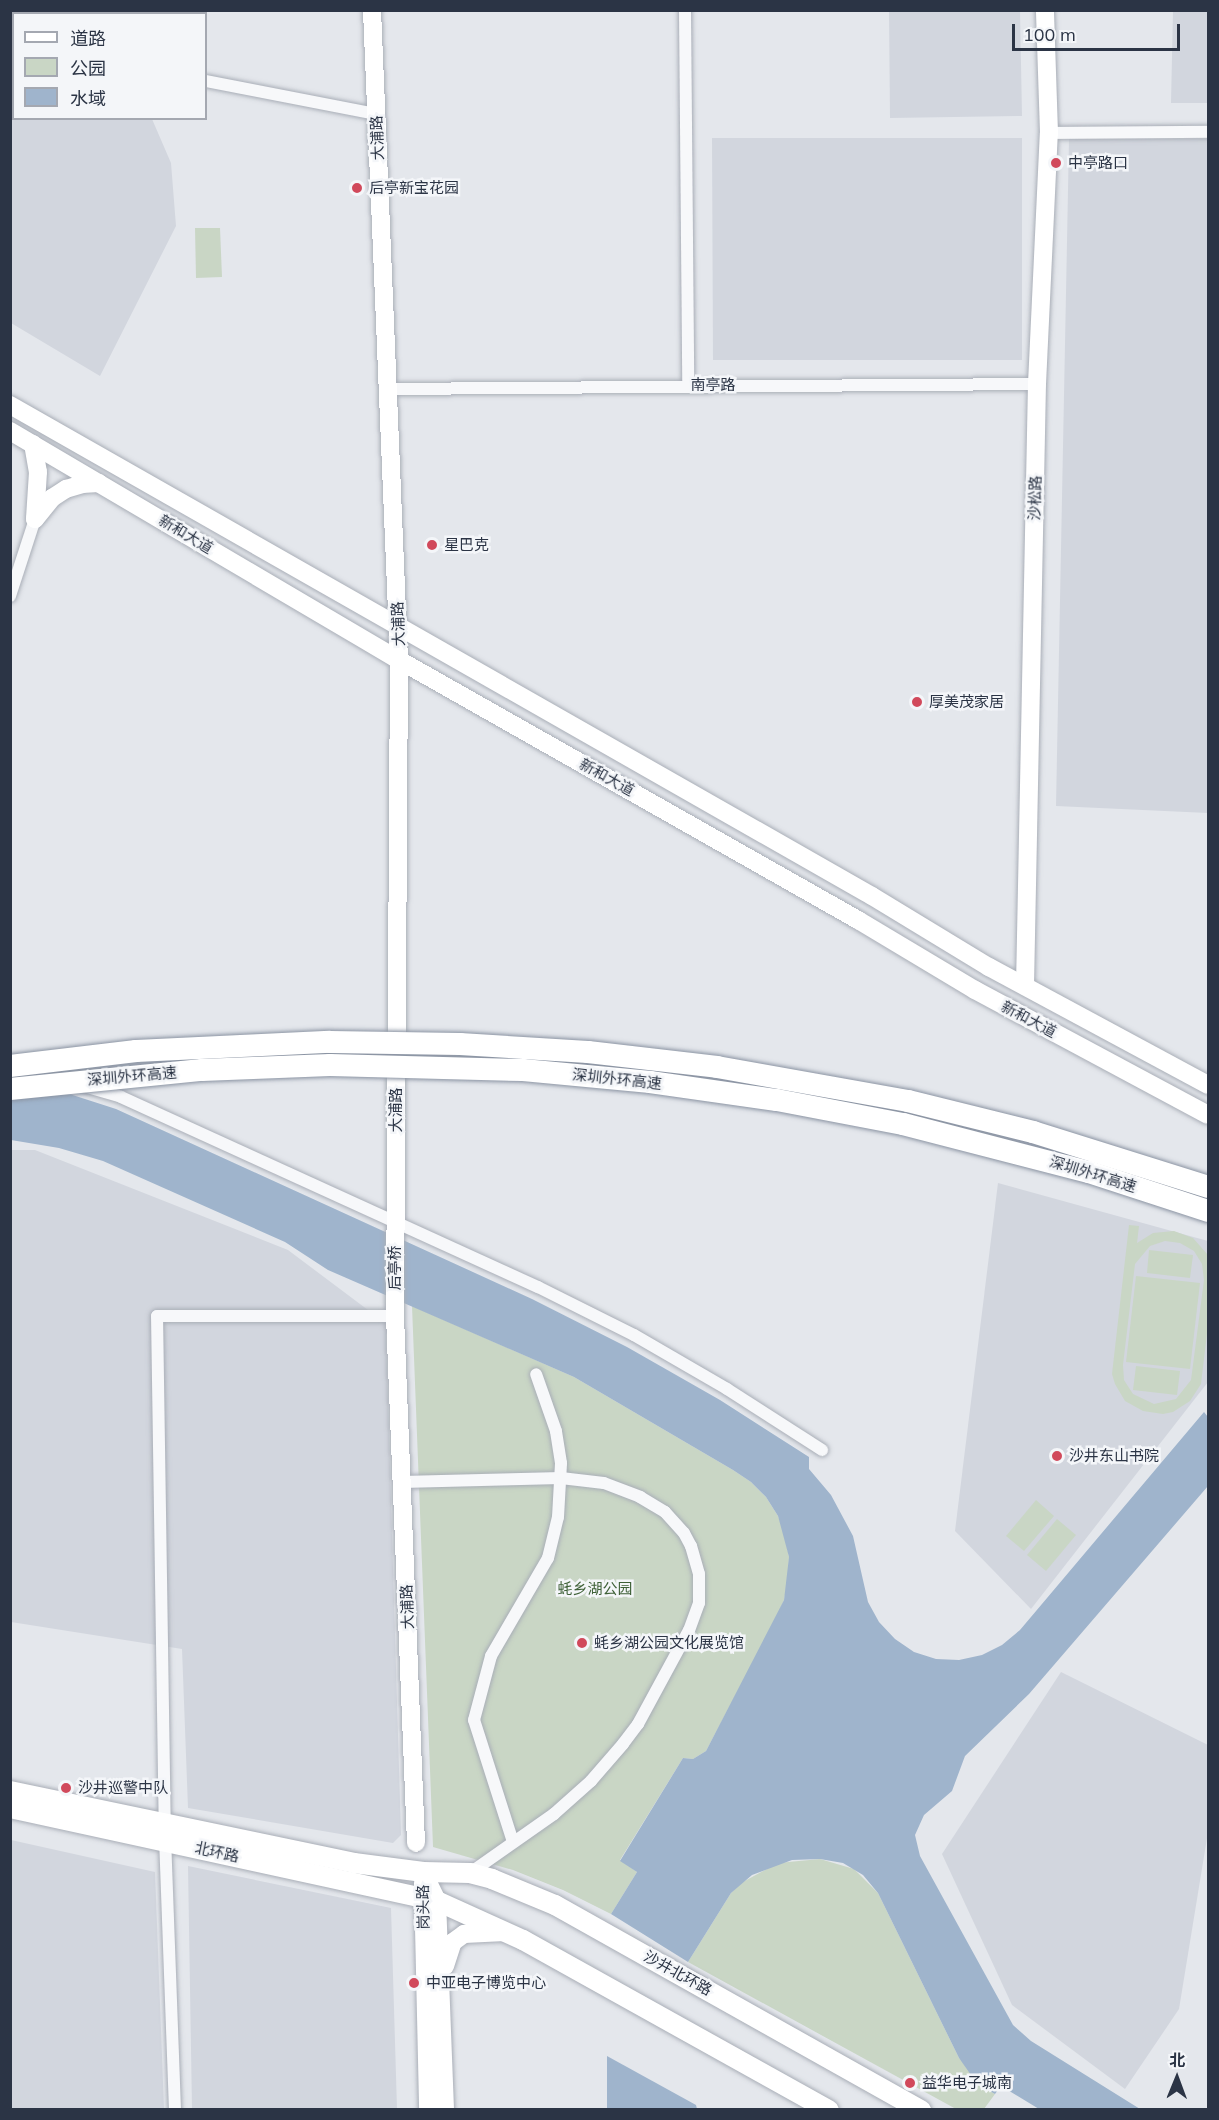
<!DOCTYPE html>
<html>
<head>
<meta charset="utf-8">
<style>
	body { margin:0 }
	#map { position:relative; width:1219px; height:2120px; overflow:hidden; background:#e4e7ec; font-family:Mulish,"Noto Sans SC",sans-serif }
	div>[style] { position:absolute }
	.built>* { inset:0; background:#d2d6de }
	.green>* { inset:0; background:#c9d6c5 }
	.water>* { inset:0; background:#9fb4cc }
	.roads { filter:drop-shadow(0 0 2px #a9aeb7) drop-shadow(0 0 2px #a9aeb7) }
	.street>* { height:12px; margin:-6px; padding:0 6px; transform-origin:6px; border-radius:6px; background:#f7f8fa }
	.secondary>* { height:18px; margin:-9px; padding:0 9px; transform-origin:9px; border-radius:9px; background:#fff }
	.primary>* { height:20px; margin:-10px; padding:0 10px; transform-origin:10px; border-radius:10px; background:#fff }
	.bridges { filter:drop-shadow(0 0 2px #8b94a3) drop-shadow(0 0 2px #8b94a3) }
	.highway-bridge>* { height:22px; margin:-11px; padding:0 11px; transform-origin:11px; border-radius:11px; background:#fff }
	.dots>* { width:16px; height:16px; translate:-50% -50%; box-sizing:border-box; border:3px solid #f4f6f9; border-radius:50% }
	span { translate:-50% -50%; white-space:nowrap; text-align:center; line-height:1.15; -webkit-text-stroke:5px #f4f6f9; paint-order:stroke }
	.street-label { font-size:15px; color:#2b3445 }
	.poi-label { font-size:15px; color:#2b3445 }
	.left { translate:0 -50%; text-align:left }
	.park-label { font-size:15px; color:#3f6138 }
	.frame { position:absolute; inset:0; border:12px solid #2b3445; pointer-events:none }
	.legend { position:absolute; left:12px; top:12px; width:195px; height:108px; box-sizing:border-box; background:#f4f6f9; border:2px solid #a4a8b1; margin:0; padding:8px 10px; list-style:none; font-size:18px; color:#2b3445 }
	.legend li { display:flex; align-items:center; gap:12px; height:30px }
	.legend b { width:30px; border:2px solid #a4a8b1 }
	.north { position:absolute; left:1147px; top:2048px; width:60px; height:60px; -webkit-text-stroke:4px #f4f6f9; paint-order:stroke; rotate:1deg; font-size:16px; font-weight:700; line-height:24px; text-align:center; color:#2b3445 }
	.north::after { content:''; display:block; margin:auto; width:21px; height:27px; background:#2b3445; clip-path:polygon(50% 0,100% 100%,50% 72%,0 100%) }
	.scale { position:absolute; left:1012px; top:24px; width:168px; height:27px; box-sizing:border-box; border:3px solid #2b3445; border-top:0; padding-left:8px; font-size:18px; line-height:21px; white-space:nowrap; color:#2b3445; -webkit-text-stroke:4px #f4f6f9; paint-order:stroke }
</style>
</head>
<body>
<div id="map">
	<div class="built">
		<div style="clip-path:polygon(11px 10px,106px 10px,107px 13px,14px 14px,14px 118px,152px 119px,171px 163px,176px 226px,100px 376px,11px 323px)"></div>
		<div style="clip-path:polygon(889px 11px,1020px 11px,1022px 116px,890px 118px)"></div>
		<div style="clip-path:polygon(1173px 11px,1208px 11px,1208px 103px,1171px 103px)"></div>
		<div style="clip-path:polygon(712px 138px,1022px 138px,1022px 360px,713px 360px)"></div>
		<div style="clip-path:polygon(1069px 139px,1208px 139px,1208px 813px,1056px 806px)"></div>
		<div style="clip-path:polygon(10px 1150px,35px 1150px,288px 1250px,392px 1328px,386px 1334px,401px 1835px,393px 1843px,188px 1808px,182px 1649px,11px 1622px)"></div>
		<div style="clip-path:polygon(998px 1183px,1208px 1241px,1208px 1382px,1031px 1609px,955px 1531px)"></div>
		<div style="clip-path:polygon(1061px 1672px,1208px 1745px,1208px 1832px,1179px 2009px,1125px 2089px,1012px 2005px,942px 1854px)"></div>
		<div style="clip-path:polygon(11px 1840px,155px 1872px,164px 2109px,11px 2109px)"></div>
		<div style="clip-path:polygon(188px 1866px,391px 1908px,397px 2109px,192px 2109px)"></div>
	</div>
	<div class="green">
		<div style="clip-path:polygon(195px 228px,220px 228px,222px 277px,196px 278px)"></div>
		<div style="clip-path:polygon(evenodd,1129px 1225px,1139px 1226px,1137px 1243px,1153px 1233px,1174px 1231px,1193px 1238px,1208px 1255px,1208px 1325px,1201px 1384px,1190px 1401px,1173px 1412px,1163px 1414px,1143px 1411px,1125px 1401px,1115px 1384px,1112px 1374px,1129px 1225px,1165px 1241px,1180px 1243px,1194px 1251px,1202px 1264px,1204px 1280px,1191px 1380px,1176px 1399px,1154px 1404px,1133px 1394px,1124px 1380px,1123px 1365px,1135px 1264px,1150px 1246px,1165px 1241px)"></div>
		<div style="clip-path:polygon(1149px 1250px,1193px 1255px,1190px 1278px,1147px 1273px)"></div>
		<div style="clip-path:polygon(1136px 1276px,1200px 1283px,1190px 1369px,1126px 1362px)"></div>
		<div style="clip-path:polygon(412px 1306px,574px 1377px,733px 1470px,751px 1482px,766px 1497px,778px 1516px,785px 1536px,789px 1557px,788px 1579px,784px 1600px,775px 1620px,706px 1751px,693px 1759px,683px 1758px,620px 1860px,637px 1872px,611px 1914px,563px 1890px,513px 1870px,433px 1847px)"></div>
		<div style="clip-path:polygon(1136px 1366px,1180px 1371px,1177px 1395px,1133px 1390px)"></div>
		<div style="clip-path:polygon(1036px 1500px,1054px 1516px,1024px 1551px,1006px 1536px)"></div>
		<div style="clip-path:polygon(1057px 1519px,1076px 1535px,1046px 1571px,1027px 1555px)"></div>
		<div style="clip-path:polygon(820px 1859px,854px 1869px,878px 1893px,959px 2058px,986px 2089px,995px 2094px,984px 2109px,956px 2109px,688px 1962px,731px 1893px,741px 1883px,778px 1863px)"></div>
	</div>
	<div class="water">
		<div style="clip-path:polygon(10px 1080px,57px 1090px,116px 1109px,532px 1299px,627px 1347px,720px 1400px,809px 1457px,809px 1469px,831px 1495px,853px 1536px,868px 1602px,879px 1622px,895px 1639px,914px 1652px,936px 1659px,959px 1660px,982px 1655px,1002px 1645px,1020px 1630px,1204px 1412px,1208px 1417px,1208px 1486px,1029px 1694px,965px 1756px,952px 1791px,924px 1815px,915px 1835px,920px 1856px,1013px 2025px,1031px 2041px,1140px 2109px,1039px 2109px,1001px 2086px,995px 2094px,986px 2089px,971px 2075px,959px 2058px,878px 1893px,863px 1875px,843px 1863px,820px 1859px,792px 1860px,752px 1875px,731px 1893px,688px 1962px,611px 1914px,637px 1872px,620px 1861px,683px 1758px,693px 1759px,706px 1751px,784px 1600px,789px 1557px,778px 1516px,766px 1497px,751px 1482px,733px 1470px,574px 1377px,328px 1270px,285px 1242px,103px 1161px,59px 1148px,11px 1140px)"></div>
		<div style="clip-path:polygon(607px 2056px,696px 2105px,697px 2109px,607px 2109px)"></div>
	</div>
	<div class="roads">
		<div class="street">
			<div style="left:685px;top:10px;width:375px;rotate:89.5deg"></div>
			<div style="left:206px;top:81px;width:173px;rotate:11deg"></div>
			<div style="left:1049px;top:133px;width:159px;rotate:-0.4deg"></div>
			<div style="left:388px;top:389px;width:649px;rotate:-0.44deg"></div>
			<div style="left:10px;top:596px;width:81px;rotate:-72deg"></div>
			<div style="left:87px;top:1087px;width:35px;rotate:16deg"></div>
			<div style="left:121px;top:1097px;width:458px;rotate:24.5deg"></div>
			<div style="left:538px;top:1287px;width:107px;rotate:26.6deg"></div>
			<div style="left:634px;top:1335px;width:108px;rotate:30.1deg"></div>
			<div style="left:727px;top:1389px;width:113px;rotate:32.7deg"></div>
			<div style="left:402px;top:1482px;width:159px;rotate:-1.4deg"></div>
			<div style="left:561px;top:1478px;width:43px;rotate:6.6deg"></div>
			<div style="left:604px;top:1483px;width:39px;rotate:21deg"></div>
			<div style="left:640px;top:1497px;width:29px;rotate:31deg"></div>
			<div style="left:665px;top:1512px;width:28px;rotate:48deg"></div>
			<div style="left:684px;top:1533px;width:15px;rotate:62deg"></div>
			<div style="left:691px;top:1546px;width:29px;rotate:74deg"></div>
			<div style="left:699px;top:1574px;width:29px;rotate:90deg"></div>
			<div style="left:699px;top:1603px;width:29px;rotate:110deg"></div>
			<div style="left:689px;top:1630px;width:107px;rotate:118.5deg"></div>
			<div style="left:638px;top:1724px;width:25px;rotate:127deg"></div>
			<div style="left:623px;top:1744px;width:49px;rotate:130.9deg"></div>
			<div style="left:591px;top:1781px;width:50px;rotate:138.3deg"></div>
			<div style="left:554px;top:1814px;width:103px;rotate:144.9deg"></div>
			<div style="left:513px;top:1842px;width:128px;rotate:-107.7deg"></div>
			<div style="left:474px;top:1720px;width:66px;rotate:-75.1deg"></div>
			<div style="left:491px;top:1656px;width:113px;rotate:-59.8deg"></div>
			<div style="left:548px;top:1558px;width:42px;rotate:-76.3deg"></div>
			<div style="left:558px;top:1517px;width:54px;rotate:-86.8deg"></div>
			<div style="left:561px;top:1463px;width:32px;rotate:-99deg"></div>
			<div style="left:556px;top:1431px;width:60px;rotate:-109.3deg"></div>
			<div style="left:175px;top:2110px;width:269px;rotate:-92.1deg"></div>
			<div style="left:165px;top:1841px;width:525px;rotate:-90.87deg"></div>
			<div style="left:157px;top:1316px;width:238px"></div>
		</div>
		<div class="secondary">
			<div style="left:372px;top:10px;width:651px;rotate:87.62deg"></div>
			<div style="left:399px;top:660px;width:656px;rotate:90.35deg"></div>
			<div style="left:395px;top:1316px;width:527px;rotate:87.72deg"></div>
			<div style="left:10px;top:405px;width:992px;rotate:29.67deg"></div>
			<div style="left:872px;top:896px;width:137px;rotate:31.3deg"></div>
			<div style="left:989px;top:967px;width:249px;rotate:28.3deg"></div>
			<div style="left:10px;top:431px;width:451px;rotate:30.5deg"></div>
			<div style="left:399px;top:660px;width:528px;rotate:29.53deg"></div>
			<div style="left:858px;top:920px;width:136px;rotate:30.9deg"></div>
			<div style="left:975px;top:990px;width:264px;rotate:28.2deg"></div>
			<div style="left:33px;top:444px;width:28px;rotate:80deg"></div>
			<div style="left:38px;top:472px;width:47px;rotate:93.7deg"></div>
			<div style="left:35px;top:519px;width:27px;rotate:-51deg"></div>
			<div style="left:52px;top:498px;width:17px;rotate:-33deg"></div>
			<div style="left:66px;top:489px;width:17px;rotate:-17deg"></div>
			<div style="left:82px;top:484px;width:17px;rotate:-3deg"></div>
			<div style="left:1025px;top:986px;width:602px;rotate:-88.86deg"></div>
			<div style="left:1037px;top:384px;width:251px;rotate:-87.3deg"></div>
			<div style="left:1049px;top:133px;width:123px;rotate:-91.9deg"></div>
			<div style="left:423px;top:1872px;width:32px;rotate:64deg"></div>
			<div style="left:437px;top:1901px;width:209px;rotate:87.8deg"></div>
			<div style="left:423px;top:1883px;width:227px;rotate:88.7deg"></div>
			<div style="left:445px;top:1966px;width:25px;rotate:-72deg"></div>
			<div style="left:453px;top:1942px;width:14px;rotate:-36deg"></div>
			<div style="left:464px;top:1934px;width:41px;rotate:-2.8deg"></div>
		</div>
		<div class="primary">
			<div style="left:10px;top:1791px;width:351px;rotate:11.8deg"></div>
			<div style="left:354px;top:1863px;width:70px;rotate:7.4deg"></div>
			<div style="left:423px;top:1872px;width:47px;rotate:1.2deg"></div>
			<div style="left:470px;top:1873px;width:23px;rotate:15deg"></div>
			<div style="left:492px;top:1879px;width:68px;rotate:22.4deg"></div>
			<div style="left:555px;top:1905px;width:420px;rotate:29.3deg"></div>
			<div style="left:10px;top:1808px;width:437px;rotate:12.3deg"></div>
			<div style="left:437px;top:1901px;width:94px;rotate:24.4deg"></div>
			<div style="left:523px;top:1940px;width:350px;rotate:29.1deg"></div>
		</div>
	</div>
	<div class="bridges">
		<div class="highway-bridge">
			<div style="left:10px;top:1066px;width:127px;rotate:-6.8deg"></div>
			<div style="left:136px;top:1051px;width:194px;rotate:-2.7deg"></div>
			<div style="left:330px;top:1042px;width:130px;rotate:0.9deg"></div>
			<div style="left:460px;top:1044px;width:128px;rotate:3.6deg"></div>
			<div style="left:588px;top:1052px;width:130px;rotate:6.6deg"></div>
			<div style="left:717px;top:1067px;width:194px;rotate:10.1deg"></div>
			<div style="left:908px;top:1101px;width:129px;rotate:13.9deg"></div>
			<div style="left:1033px;top:1132px;width:183px;rotate:17.4deg"></div>
			<div style="left:10px;top:1089px;width:193px;rotate:-5.7deg"></div>
			<div style="left:202px;top:1070px;width:128px;rotate:-2.2deg"></div>
			<div style="left:330px;top:1065px;width:193px;rotate:1.5deg"></div>
			<div style="left:523px;top:1070px;width:128px;rotate:5.4deg"></div>
			<div style="left:650px;top:1082px;width:128px;rotate:8.1deg"></div>
			<div style="left:777px;top:1100px;width:128px;rotate:10.8deg"></div>
			<div style="left:903px;top:1124px;width:192px;rotate:14.5deg"></div>
			<div style="left:1089px;top:1172px;width:125px;rotate:18.1deg"></div>
		</div>
	</div>
	<div class="dots">
		<div style="left:1056px;top:163px;background:#d1495b"></div>
		<div style="left:357px;top:188px;background:#d1495b"></div>
		<div style="left:432px;top:545px;background:#d1495b"></div>
		<div style="left:917px;top:702px;background:#d1495b"></div>
		<div style="left:1057px;top:1456px;background:#d1495b"></div>
		<div style="left:582px;top:1643px;background:#d1495b"></div>
		<div style="left:66px;top:1788px;background:#d1495b"></div>
		<div style="left:414px;top:1983px;background:#d1495b"></div>
		<div style="left:910px;top:2083px;background:#d1495b"></div>
	</div>
	<div class="street-label">
		<span style="left:377px;top:138px;rotate:-92deg">大浦路</span>
		<span style="left:713px;top:385px">南亭路</span>
		<span style="left:1035px;top:498px;rotate:-89deg">沙松路</span>
		<span style="left:186px;top:534px;rotate:31deg">新和大道</span>
		<span style="left:398px;top:624px;rotate:-92deg">大浦路</span>
		<span style="left:607px;top:777px;rotate:29deg">新和大道</span>
		<span style="left:1029px;top:1019px;rotate:28deg">新和大道</span>
		<span style="left:132px;top:1076px;rotate:-5deg">深圳外环高速</span>
		<span style="left:617px;top:1079px;rotate:6deg">深圳外环高速</span>
		<span style="left:396px;top:1110px;rotate:-90deg">大浦路</span>
		<span style="left:1093px;top:1174px;rotate:17deg">深圳外环高速</span>
		<span style="left:395px;top:1268px;rotate:-90deg">后亭桥</span>
		<span style="left:407px;top:1607px;rotate:-92deg">大浦路</span>
		<span style="left:217px;top:1852px;rotate:12deg">北环路</span>
		<span style="left:423px;top:1907px;rotate:-91deg">岗头路</span>
		<span style="left:678px;top:1973px;rotate:29deg">沙井北环路</span>
	</div>
	<div class="poi-label">
		<span class="left" style="left:1068px;top:163px">中亭路口</span>
		<span class="left" style="left:369px;top:188px">后亭新宝花园</span>
		<span class="left" style="left:444px;top:545px">星巴克</span>
		<span class="left" style="left:929px;top:702px">厚美茂家居</span>
		<span class="left" style="left:1069px;top:1456px">沙井东山书院</span>
		<span class="left" style="left:594px;top:1643px">蚝乡湖公园文化展览馆</span>
		<span class="left" style="left:78px;top:1788px">沙井巡警中队</span>
		<span class="left" style="left:426px;top:1983px">中亚电子博览中心</span>
		<span class="left" style="left:922px;top:2083px">益华电子城南</span>
	</div>
	<div class="park-label">
		<span style="left:595px;top:1589px">蚝乡湖公园</span>
	</div>
	<div class="frame"></div>
	<ul class="legend">
	<li><b style="height:8px;background:#fff"></b>道路</li>
	<li><b style="height:16px;background:#c9d6c5"></b>公园</li>
	<li><b style="height:16px;background:#9fb4cc"></b>水域</li>
	</ul>
	<div class="north">北</div>
	<div class="scale">100 m</div>
</div>
</body>
</html>
